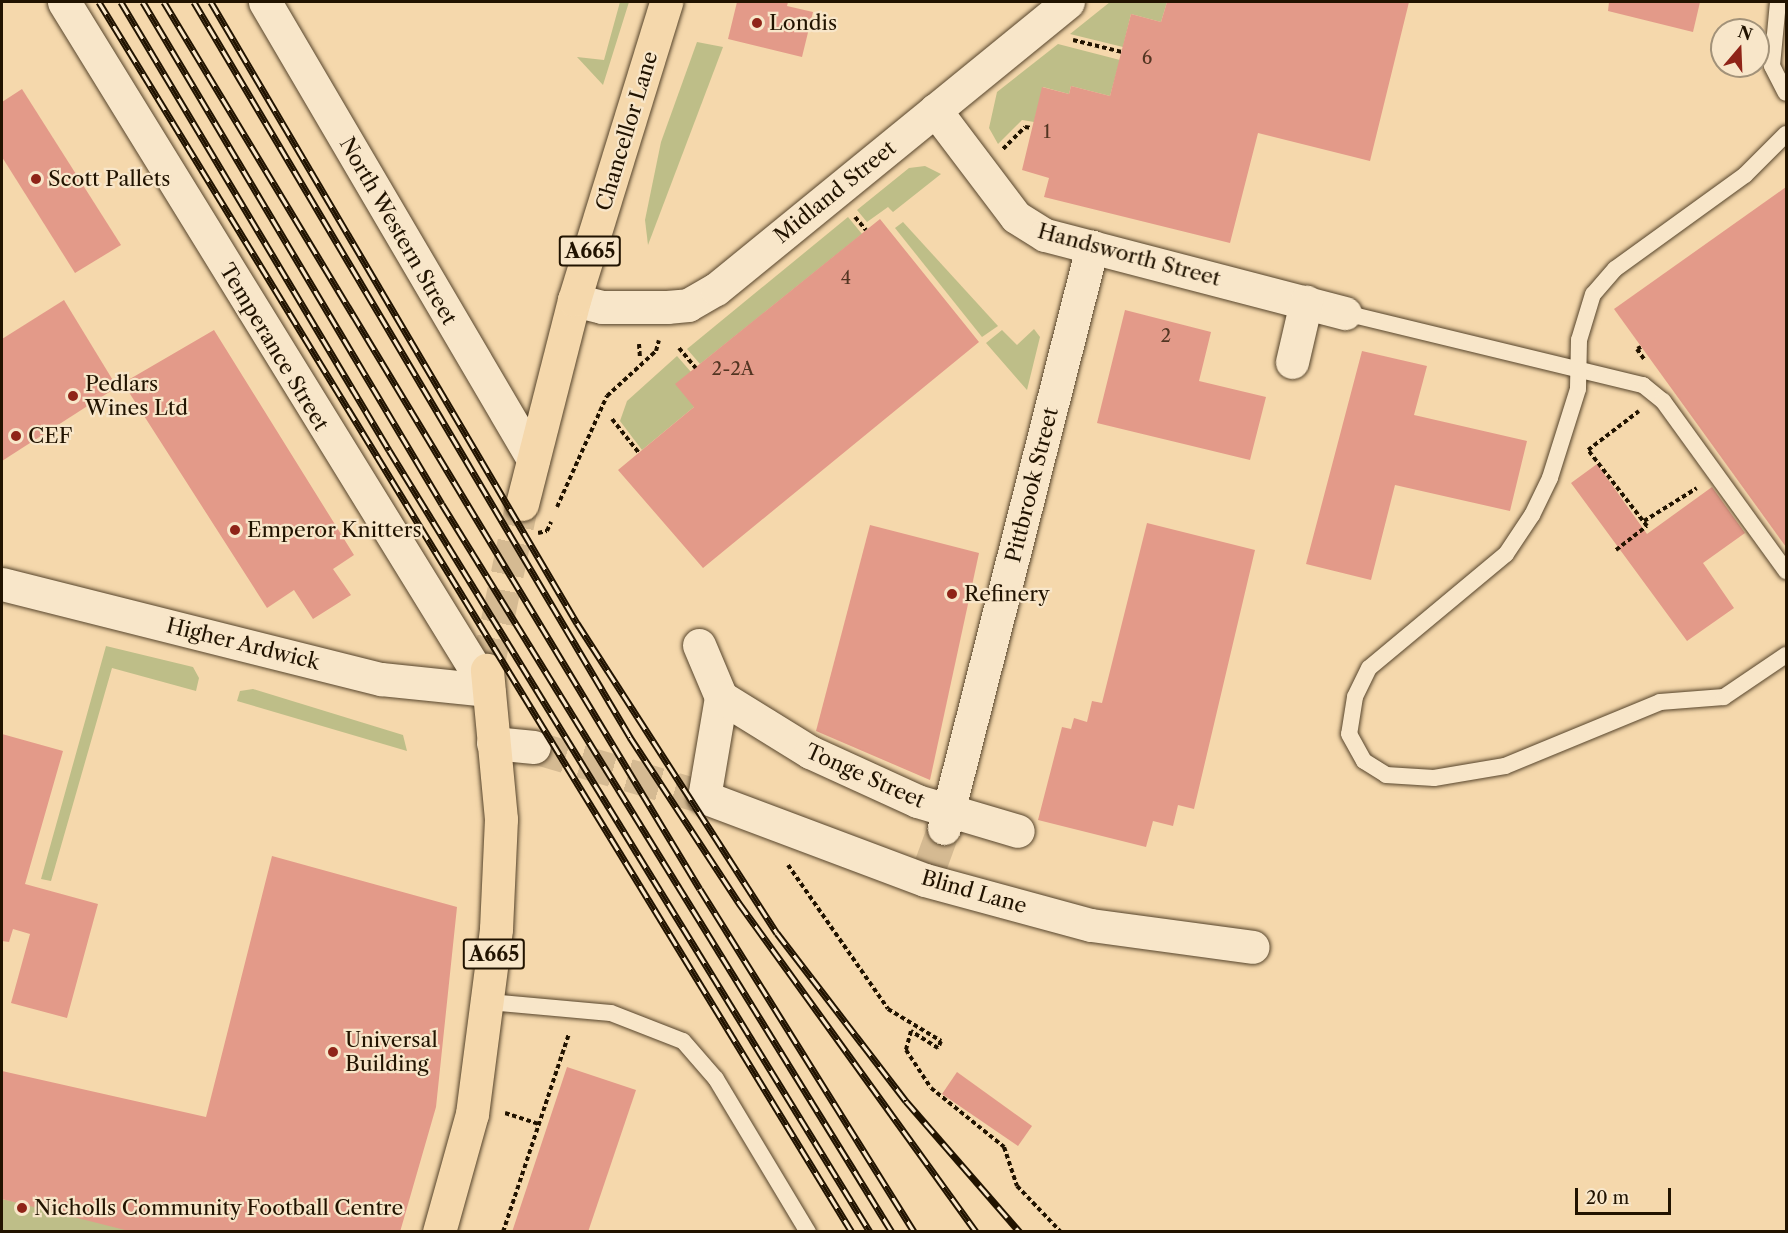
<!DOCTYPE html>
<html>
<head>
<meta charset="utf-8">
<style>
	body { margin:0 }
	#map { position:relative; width:1788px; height:1233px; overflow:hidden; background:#f5d8ac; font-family:"Libre Caslon Text",serif }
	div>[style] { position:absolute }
	.green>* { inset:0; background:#bebe88 }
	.building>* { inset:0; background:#e39a89 }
	.minor-tunnel>* { height:33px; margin-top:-16.5px; transform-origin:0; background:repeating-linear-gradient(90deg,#d5ba92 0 33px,transparent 0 49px) }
	.trunk-tunnel>* { height:33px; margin-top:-16.5px; transform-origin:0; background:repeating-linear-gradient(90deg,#d5ba92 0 33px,transparent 0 49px) }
	.path>* { height:4px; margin-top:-2px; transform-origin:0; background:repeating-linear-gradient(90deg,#211300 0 4.5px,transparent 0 7.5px) }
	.roads { filter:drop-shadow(0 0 2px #56442b) drop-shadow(0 0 2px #56442b) }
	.service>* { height:16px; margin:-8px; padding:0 8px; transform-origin:8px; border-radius:8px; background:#f8e6c9 }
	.minor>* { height:33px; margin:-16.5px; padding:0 16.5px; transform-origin:16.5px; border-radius:16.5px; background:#f8e6c9 }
	.tertiary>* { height:33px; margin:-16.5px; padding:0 16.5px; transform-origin:16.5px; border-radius:16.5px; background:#f8e6c9 }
	.trunk>* { height:33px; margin:-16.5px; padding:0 16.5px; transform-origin:16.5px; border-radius:16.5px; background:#f5d8ac }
	.rail>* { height:7px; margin-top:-3.5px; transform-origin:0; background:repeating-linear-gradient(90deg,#f8e6c9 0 14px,#211300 0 28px); box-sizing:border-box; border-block:2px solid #211300 }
	.dots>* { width:16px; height:16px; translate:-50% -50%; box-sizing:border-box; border:3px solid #f8e6c9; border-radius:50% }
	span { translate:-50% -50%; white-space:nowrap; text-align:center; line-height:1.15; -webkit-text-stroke:4.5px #f8e6c9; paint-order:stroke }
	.number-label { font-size:18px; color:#523522 }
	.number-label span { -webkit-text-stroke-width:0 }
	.shield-label span { padding:2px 4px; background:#f8e6c9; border:2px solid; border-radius:4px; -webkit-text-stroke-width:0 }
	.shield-label { font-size:20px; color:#211300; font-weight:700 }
	.poi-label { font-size:21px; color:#211300 }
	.left { translate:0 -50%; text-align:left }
	.street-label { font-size:21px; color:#211300 }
	.frame { position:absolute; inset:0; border:3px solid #211300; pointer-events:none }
	.north { position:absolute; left:1710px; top:18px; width:60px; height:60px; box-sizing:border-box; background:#f8e6c9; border:2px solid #a29279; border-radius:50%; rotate:19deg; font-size:16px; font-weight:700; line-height:24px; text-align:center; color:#211300 }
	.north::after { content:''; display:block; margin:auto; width:21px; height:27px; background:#8f2418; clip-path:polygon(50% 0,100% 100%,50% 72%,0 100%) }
	.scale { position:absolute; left:1575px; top:1188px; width:96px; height:27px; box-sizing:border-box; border:3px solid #211300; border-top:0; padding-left:8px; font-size:18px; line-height:21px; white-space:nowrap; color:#211300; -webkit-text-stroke:4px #f8e6c9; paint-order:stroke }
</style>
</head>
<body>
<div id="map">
	<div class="green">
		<div style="clip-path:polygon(620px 2px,629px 2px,603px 85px,577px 57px,604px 60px)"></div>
		<div style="clip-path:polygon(1110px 2px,1167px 2px,1161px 22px,1131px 14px,1123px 47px,1070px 34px)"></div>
		<div style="clip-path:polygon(697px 42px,723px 47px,648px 245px,645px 220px,661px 142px)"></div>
		<div style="clip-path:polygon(1058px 44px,1120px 60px,1110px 96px,1071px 86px,1069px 94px,1043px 87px,1034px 122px,1022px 120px,998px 144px,989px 128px,997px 92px)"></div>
		<div style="clip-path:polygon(925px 166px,941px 174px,893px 212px,888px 207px,867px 222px,857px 210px,909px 168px)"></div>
		<div style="clip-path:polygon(848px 217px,862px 234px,700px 364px,687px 349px)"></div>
		<div style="clip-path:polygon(903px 222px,998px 326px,982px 337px,895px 228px)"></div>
		<div style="clip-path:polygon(1034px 329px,1040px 337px,1027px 390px,986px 343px,1002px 330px,1017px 345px)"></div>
		<div style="clip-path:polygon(677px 356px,691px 372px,694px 407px,642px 450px,620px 421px,627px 401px)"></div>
		<div style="clip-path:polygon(106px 646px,193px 667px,199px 678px,196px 691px,112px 668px,51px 881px,41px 879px)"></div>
		<div style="clip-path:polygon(253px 689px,403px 735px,407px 751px,237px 701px,240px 691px)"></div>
		<div style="clip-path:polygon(2px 1199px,85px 1217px,133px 1231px,2px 1231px)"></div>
	</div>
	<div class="building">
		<div style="clip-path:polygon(737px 2px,788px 2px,787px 6px,813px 12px,802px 57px,728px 39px)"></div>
		<div style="clip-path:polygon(1167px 2px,1409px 2px,1370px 161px,1258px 133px,1230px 243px,1044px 197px,1049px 178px,1022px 170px,1042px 87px,1069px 94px,1071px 86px,1110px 96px,1131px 14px,1161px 22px)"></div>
		<div style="clip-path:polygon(1609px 2px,1700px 2px,1693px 32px,1608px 11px)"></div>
		<div style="clip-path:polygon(22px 89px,121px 245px,75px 273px,2px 157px,2px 102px)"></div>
		<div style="clip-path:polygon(1786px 187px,1786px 547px,1614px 309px)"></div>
		<div style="clip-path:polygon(880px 219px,979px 342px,703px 568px,618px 470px,694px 407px,675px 384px)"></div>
		<div style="clip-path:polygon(64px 300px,117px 387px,2px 461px,2px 339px)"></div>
		<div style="clip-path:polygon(1125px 310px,1211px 332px,1199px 381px,1266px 397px,1250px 460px,1097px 423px)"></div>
		<div style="clip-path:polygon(214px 330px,354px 555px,333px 569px,351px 595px,313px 619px,294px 590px,267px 608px,123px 383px)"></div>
		<div style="clip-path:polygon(1362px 351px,1427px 366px,1414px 415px,1527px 441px,1510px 511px,1395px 485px,1371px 580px,1306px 564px)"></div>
		<div style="clip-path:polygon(1597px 464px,1647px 534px,1712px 487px,1745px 533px,1703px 563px,1734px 608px,1687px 641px,1571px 483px)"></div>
		<div style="clip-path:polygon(1147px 523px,1255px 550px,1194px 809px,1178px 805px,1173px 826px,1153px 821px,1146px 847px,1038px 820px,1062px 727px,1071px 729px,1074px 718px,1087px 722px,1092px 701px,1102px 703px)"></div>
		<div style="clip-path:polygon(870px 525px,979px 553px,930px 780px,816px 731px)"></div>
		<div style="clip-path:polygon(2px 734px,63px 751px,25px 884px,98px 904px,67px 1018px,11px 1003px,30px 934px,13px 929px,9px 942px,2px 941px)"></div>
		<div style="clip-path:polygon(272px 856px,457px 907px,436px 1107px,400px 1232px,133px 1232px,2px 1199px,2px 1071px,206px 1117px)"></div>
		<div style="clip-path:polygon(567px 1067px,636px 1090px,588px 1232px,512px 1232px)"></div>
		<div style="clip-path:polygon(957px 1072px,1032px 1126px,1018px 1146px,942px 1094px)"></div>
	</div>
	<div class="minor-tunnel">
		<div style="left:534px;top:747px;width:177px;rotate:16.4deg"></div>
		<div style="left:931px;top:864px;width:38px;rotate:-70deg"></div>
	</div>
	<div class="trunk-tunnel">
		<div style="left:487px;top:670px;width:170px;rotate:-78.1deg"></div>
	</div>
	<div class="path">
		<div style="left:1073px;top:40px;width:50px;rotate:13.8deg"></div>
		<div style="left:1003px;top:149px;width:31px;rotate:-45deg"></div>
		<div style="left:1025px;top:127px;width:7px;rotate:8deg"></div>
		<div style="left:855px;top:217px;width:17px;rotate:50deg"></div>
		<div style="left:639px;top:344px;width:15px;rotate:86deg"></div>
		<div style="left:1641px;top:347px;width:4px;rotate:153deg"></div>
		<div style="left:1637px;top:349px;width:12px;rotate:55deg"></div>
		<div style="left:679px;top:348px;width:26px;rotate:50deg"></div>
		<div style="left:612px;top:419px;width:43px;rotate:51.5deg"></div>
		<div style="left:557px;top:507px;width:122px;rotate:-65.8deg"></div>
		<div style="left:607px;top:396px;width:67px;rotate:-42.6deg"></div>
		<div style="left:656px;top:351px;width:11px;rotate:-75deg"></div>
		<div style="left:1644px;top:521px;width:62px;rotate:-31.9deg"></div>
		<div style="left:538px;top:533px;width:9px;rotate:-13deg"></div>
		<div style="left:547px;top:531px;width:10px;rotate:-66deg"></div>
		<div style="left:1616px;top:550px;width:39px;rotate:-38deg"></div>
		<div style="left:1647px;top:526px;width:96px;rotate:-127.8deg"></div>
		<div style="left:1588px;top:450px;width:64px;rotate:-37.4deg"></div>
		<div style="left:788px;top:865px;width:175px;rotate:55.2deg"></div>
		<div style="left:888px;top:1009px;width:62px;rotate:31.1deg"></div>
		<div style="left:941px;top:1041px;width:8px;rotate:113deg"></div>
		<div style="left:938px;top:1048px;width:32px;rotate:-148deg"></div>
		<div style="left:911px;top:1031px;width:20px;rotate:105deg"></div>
		<div style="left:906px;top:1050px;width:45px;rotate:56.7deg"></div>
		<div style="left:931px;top:1088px;width:94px;rotate:38.9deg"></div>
		<div style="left:1004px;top:1147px;width:41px;rotate:71.6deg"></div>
		<div style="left:1017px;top:1186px;width:64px;rotate:46.3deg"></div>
		<div style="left:505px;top:1113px;width:35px;rotate:18deg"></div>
		<div style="left:503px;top:1232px;width:209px;rotate:-71.6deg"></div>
	</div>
	<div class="roads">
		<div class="service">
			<div style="left:1778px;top:2px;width:64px;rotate:95.4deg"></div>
			<div style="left:1772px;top:66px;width:30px;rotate:63deg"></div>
			<div style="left:1786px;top:134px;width:58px;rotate:135deg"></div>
			<div style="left:1745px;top:175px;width:160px;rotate:144.1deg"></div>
			<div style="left:1615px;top:269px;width:33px;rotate:131deg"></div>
			<div style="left:1593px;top:294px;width:48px;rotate:106.9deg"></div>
			<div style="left:1579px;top:340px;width:49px;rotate:91.2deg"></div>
			<div style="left:1578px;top:389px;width:93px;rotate:107.5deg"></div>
			<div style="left:1550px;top:478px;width:41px;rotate:115.9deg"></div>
			<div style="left:1532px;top:515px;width:47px;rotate:123.7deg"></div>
			<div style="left:1506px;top:554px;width:178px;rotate:140.2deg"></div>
			<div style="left:1369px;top:668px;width:32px;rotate:116deg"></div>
			<div style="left:1355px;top:697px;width:37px;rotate:99deg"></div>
			<div style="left:1349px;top:734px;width:31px;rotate:61deg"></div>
			<div style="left:1364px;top:761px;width:26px;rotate:32deg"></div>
			<div style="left:1386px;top:775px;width:48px;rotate:3.6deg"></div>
			<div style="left:1434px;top:778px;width:72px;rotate:-9.6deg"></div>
			<div style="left:1505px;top:766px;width:168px;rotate:-22.4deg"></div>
			<div style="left:1660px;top:702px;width:64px;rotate:-4.5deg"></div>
			<div style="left:1724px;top:697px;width:75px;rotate:-34.1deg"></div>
			<div style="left:1345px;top:313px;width:307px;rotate:13.6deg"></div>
			<div style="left:1643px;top:385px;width:26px;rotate:39deg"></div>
			<div style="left:1663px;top:401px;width:210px;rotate:54.1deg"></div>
			<div style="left:489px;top:1002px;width:122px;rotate:5.2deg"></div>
			<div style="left:611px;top:1013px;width:77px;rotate:21.3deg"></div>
			<div style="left:683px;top:1041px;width:50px;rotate:49deg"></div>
			<div style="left:716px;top:1079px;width:179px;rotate:59deg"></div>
		</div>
		<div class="minor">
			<div style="left:64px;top:2px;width:808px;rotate:58.36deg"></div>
			<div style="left:265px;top:2px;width:530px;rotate:59.61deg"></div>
			<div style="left:935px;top:110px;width:134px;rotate:52.9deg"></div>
			<div style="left:1016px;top:217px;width:34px;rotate:32deg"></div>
			<div style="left:1045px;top:235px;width:310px;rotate:14.6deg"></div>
			<div style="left:574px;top:300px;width:29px;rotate:14deg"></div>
			<div style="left:602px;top:307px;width:65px"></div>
			<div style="left:667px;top:307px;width:21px;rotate:-5deg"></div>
			<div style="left:688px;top:305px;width:32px;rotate:-30deg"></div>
			<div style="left:716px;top:289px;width:454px;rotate:-39.2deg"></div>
			<div style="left:1292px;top:362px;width:62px;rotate:-76.9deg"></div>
			<div style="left:699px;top:645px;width:56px;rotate:67.1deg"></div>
			<div style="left:721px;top:697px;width:101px;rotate:99.6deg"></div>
			<div style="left:704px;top:797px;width:236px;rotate:20.6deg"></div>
			<div style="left:925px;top:880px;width:172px;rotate:15.2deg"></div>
			<div style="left:1091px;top:925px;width:163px;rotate:7.7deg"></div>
			<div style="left:721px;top:697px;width:105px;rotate:31.7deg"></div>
			<div style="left:810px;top:752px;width:118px;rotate:24.6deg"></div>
			<div style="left:917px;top:801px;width:105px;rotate:16.5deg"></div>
			<div style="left:493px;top:743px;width:41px;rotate:5.6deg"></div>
			<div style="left:944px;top:828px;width:600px;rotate:-75.71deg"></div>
		</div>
		<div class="tertiary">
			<div style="left:2px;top:584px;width:391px;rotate:14.1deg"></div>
			<div style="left:381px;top:679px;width:108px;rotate:5.9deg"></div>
		</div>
		<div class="trunk">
			<div style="left:522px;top:504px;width:211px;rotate:-75.7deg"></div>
			<div style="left:574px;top:300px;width:312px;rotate:-72.8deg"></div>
			<div style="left:439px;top:1232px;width:123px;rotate:-74.4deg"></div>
			<div style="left:472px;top:1114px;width:187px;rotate:-82.6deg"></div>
			<div style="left:496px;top:929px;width:110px;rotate:-87.4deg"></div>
			<div style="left:501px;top:819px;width:150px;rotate:-95.4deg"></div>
		</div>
	</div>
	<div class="rail">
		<div style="left:99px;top:2px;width:1442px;rotate:58.53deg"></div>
		<div style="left:121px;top:2px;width:522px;rotate:59.11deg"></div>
		<div style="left:389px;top:450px;width:918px;rotate:58.4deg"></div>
		<div style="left:143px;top:2px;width:584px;rotate:59.22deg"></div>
		<div style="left:442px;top:504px;width:856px;rotate:58.28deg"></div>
		<div style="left:164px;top:2px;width:1036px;rotate:58.86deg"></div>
		<div style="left:700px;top:889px;width:404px;rotate:58deg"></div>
		<div style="left:194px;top:2px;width:855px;rotate:59.32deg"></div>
		<div style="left:630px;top:737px;width:199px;rotate:56.7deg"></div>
		<div style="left:739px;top:903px;width:405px;rotate:54.2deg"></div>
		<div style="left:211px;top:2px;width:721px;rotate:59.49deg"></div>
		<div style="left:577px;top:623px;width:369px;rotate:57.2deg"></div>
		<div style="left:777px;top:933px;width:212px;rotate:52.5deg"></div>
		<div style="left:906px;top:1101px;width:174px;rotate:49deg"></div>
	</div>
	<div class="dots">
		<div style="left:757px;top:23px;background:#8f2418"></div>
		<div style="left:36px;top:179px;background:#8f2418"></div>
		<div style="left:73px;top:396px;background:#8f2418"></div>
		<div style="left:16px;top:436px;background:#8f2418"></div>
		<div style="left:235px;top:530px;background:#8f2418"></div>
		<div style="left:952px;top:594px;background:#8f2418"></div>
		<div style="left:333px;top:1052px;background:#8f2418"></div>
		<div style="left:22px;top:1208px;background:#8f2418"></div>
	</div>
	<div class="number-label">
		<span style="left:1147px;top:58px">6</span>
		<span style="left:1047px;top:132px">1</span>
		<span style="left:846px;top:278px">4</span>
		<span style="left:1166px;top:336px">2</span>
		<span style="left:733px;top:369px">2-2A</span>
	</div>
	<div class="shield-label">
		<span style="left:590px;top:251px">A665</span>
		<span style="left:494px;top:954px">A665</span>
	</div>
	<div class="poi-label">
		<span class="left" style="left:769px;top:23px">Londis</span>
		<span class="left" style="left:48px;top:179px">Scott Pallets</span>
		<span class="left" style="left:85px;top:396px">Pedlars<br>Wines Ltd</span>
		<span class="left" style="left:28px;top:436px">CEF</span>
		<span class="left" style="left:247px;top:530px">Emperor Knitters</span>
		<span class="left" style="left:964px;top:594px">Refinery</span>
		<span class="left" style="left:345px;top:1052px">Universal<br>Building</span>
		<span class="left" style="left:34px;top:1208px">Nicholls Community Football Centre</span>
	</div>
	<div class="street-label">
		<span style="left:627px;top:131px;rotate:-73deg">Chancellor Lane</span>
		<span style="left:835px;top:192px;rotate:-39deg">Midland Street</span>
		<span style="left:398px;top:231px;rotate:60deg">North Western Street</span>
		<span style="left:1129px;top:255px;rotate:15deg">Handsworth Street</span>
		<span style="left:274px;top:347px;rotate:59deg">Temperance Street</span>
		<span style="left:1032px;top:485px;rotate:-76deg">Pittbrook Street</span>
		<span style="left:243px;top:644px;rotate:14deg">Higher Ardwick</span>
		<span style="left:865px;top:776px;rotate:24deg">Tonge Street</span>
		<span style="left:974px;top:892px;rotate:16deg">Blind Lane</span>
	</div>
	<div class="frame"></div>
	<div class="north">N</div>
	<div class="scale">20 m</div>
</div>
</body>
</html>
